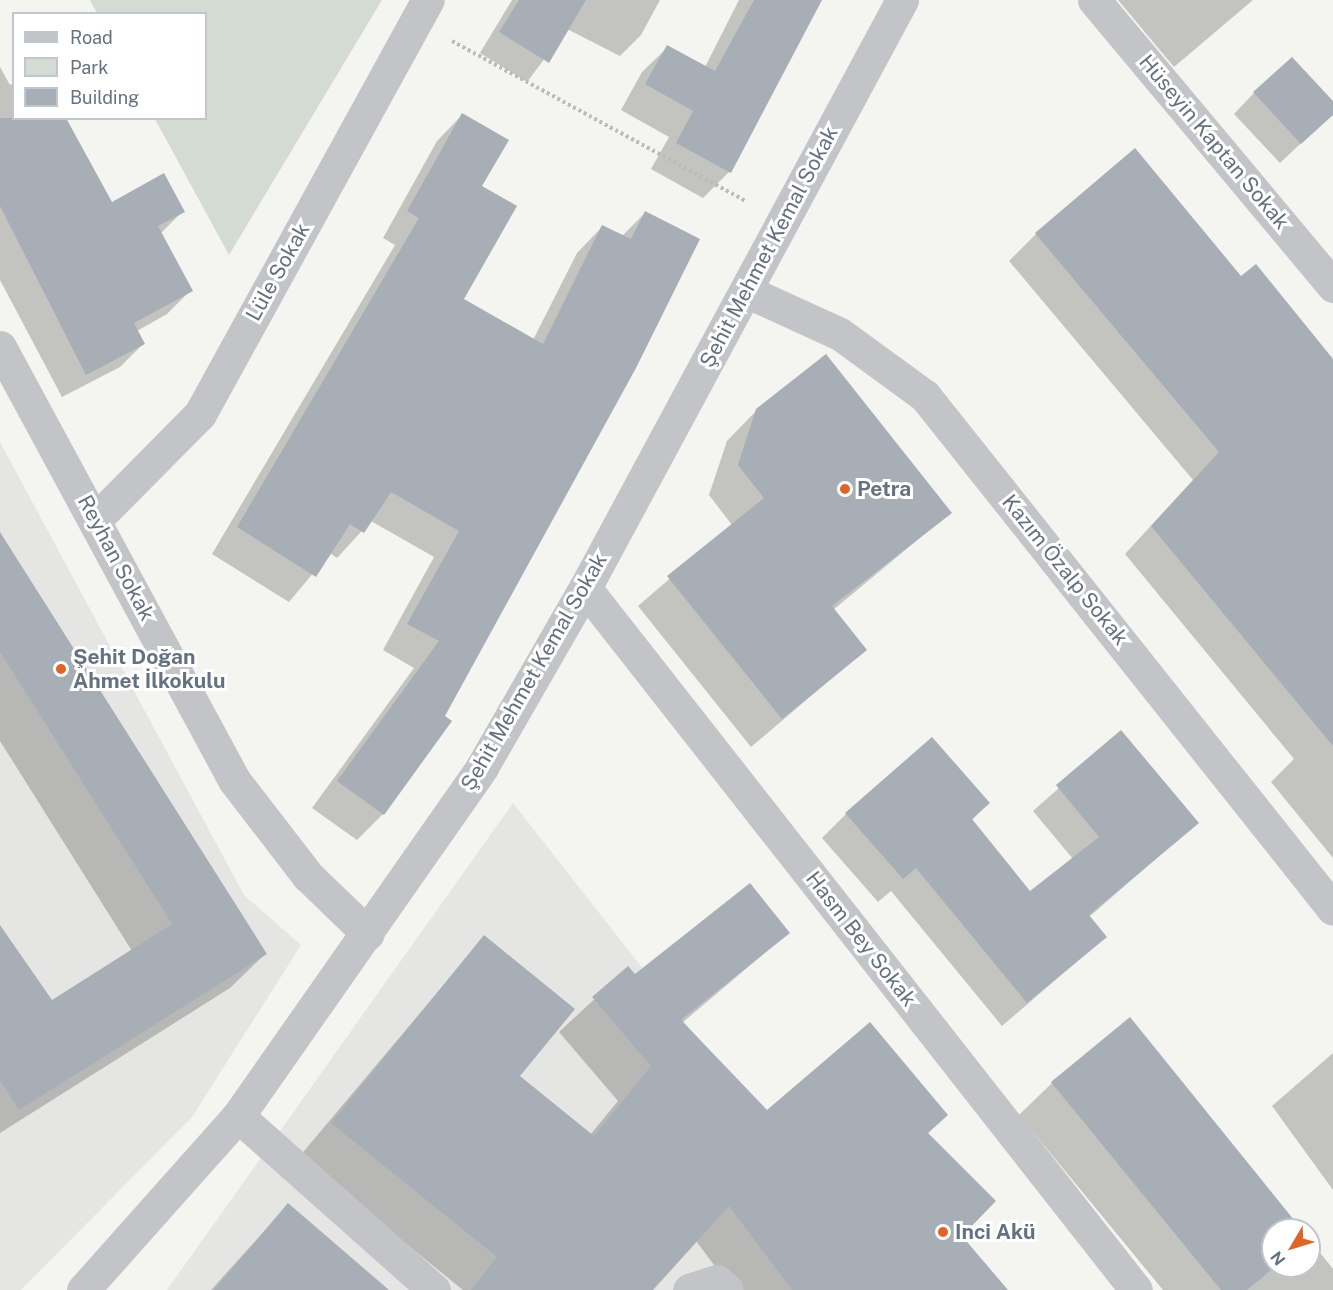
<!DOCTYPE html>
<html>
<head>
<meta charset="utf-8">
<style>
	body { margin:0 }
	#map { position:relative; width:1333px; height:1290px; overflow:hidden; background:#f4f4f0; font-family:"Public Sans",sans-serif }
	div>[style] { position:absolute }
	.built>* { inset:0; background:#e5e6e4 }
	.green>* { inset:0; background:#d4dbd2 }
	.shadow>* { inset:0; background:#0003 }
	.building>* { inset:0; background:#a8aeb5 }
	.path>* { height:4px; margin-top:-2px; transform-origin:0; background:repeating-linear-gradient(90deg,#b9bbbd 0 3px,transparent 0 6px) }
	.minor>* { height:33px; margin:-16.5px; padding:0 16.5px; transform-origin:16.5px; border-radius:16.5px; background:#c2c4c8 }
	.dots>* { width:16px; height:16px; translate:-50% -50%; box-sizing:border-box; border:3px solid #fff; border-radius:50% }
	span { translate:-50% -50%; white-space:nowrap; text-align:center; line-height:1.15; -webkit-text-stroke:6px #fff; paint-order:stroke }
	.street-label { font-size:21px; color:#647181 }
	.poi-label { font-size:21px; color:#647181; font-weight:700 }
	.left { translate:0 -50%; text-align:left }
	.legend { position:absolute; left:12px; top:12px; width:195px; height:108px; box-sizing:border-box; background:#fff; border:2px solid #c1c6cd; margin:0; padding:8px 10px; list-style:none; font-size:18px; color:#647181 }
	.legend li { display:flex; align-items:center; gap:12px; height:30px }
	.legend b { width:30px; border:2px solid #c1c6cd }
	.north { position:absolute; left:1261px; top:1218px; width:60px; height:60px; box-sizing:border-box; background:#fff; border:2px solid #c1c6cd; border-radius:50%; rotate:232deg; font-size:16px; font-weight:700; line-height:24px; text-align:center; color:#647181 }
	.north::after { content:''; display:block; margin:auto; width:21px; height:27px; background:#de6427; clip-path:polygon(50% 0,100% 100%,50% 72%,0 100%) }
</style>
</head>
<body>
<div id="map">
	<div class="built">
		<div style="clip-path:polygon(0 442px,244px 895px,301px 945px,192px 1117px,21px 1290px,0 1290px)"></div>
		<div style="clip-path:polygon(513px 803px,895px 1290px,167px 1290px)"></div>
	</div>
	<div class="green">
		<div style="clip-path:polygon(90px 0,382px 0,229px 255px,155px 119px,206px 118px,206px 14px,97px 13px)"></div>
	</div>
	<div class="shadow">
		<div style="clip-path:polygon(512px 0,660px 0,641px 35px,620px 56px,567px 29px,527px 82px,480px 53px)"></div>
		<div style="clip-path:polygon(739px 0,820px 0,729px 172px,703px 198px,651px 169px,669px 137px,621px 110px,642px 72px,668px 47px,705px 67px)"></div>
		<div style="clip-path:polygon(1118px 0,1253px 0,1174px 67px)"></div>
		<div style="clip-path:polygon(0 67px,10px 85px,14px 83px,14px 118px,111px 204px,183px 211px,160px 234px,191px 290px,167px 314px,137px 331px,143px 344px,120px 367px,62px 397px,0 280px)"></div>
		<div style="clip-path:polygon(1254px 93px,1333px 103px,1333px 113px,1280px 163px,1234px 114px)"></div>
		<div style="clip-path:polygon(462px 115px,480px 187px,462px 300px,533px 340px,577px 253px,602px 227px,622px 236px,645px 213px,443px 716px,450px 721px,383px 814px,357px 840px,312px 808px,414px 668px,383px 650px,434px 557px,371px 521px,337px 558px,330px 553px,289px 602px,212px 554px,395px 245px,383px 238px,437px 141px)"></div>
		<div style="clip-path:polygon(1036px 234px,1241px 279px,1333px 361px,1333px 858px,1271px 782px,1294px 759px,1125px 554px,1193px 480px,1009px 261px)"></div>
		<div style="clip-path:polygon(757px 410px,950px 513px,833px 610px,865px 650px,751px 747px,638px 606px,732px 525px,709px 495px,727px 441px)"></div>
		<div style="clip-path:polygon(0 549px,265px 954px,230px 988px,0 1133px,0 927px,51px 1002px,132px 951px,0 741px)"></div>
		<div style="clip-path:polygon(1121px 733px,1197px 823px,1089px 917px,1105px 937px,1002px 1026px,891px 891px,878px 902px,822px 838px,846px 814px,988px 803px,971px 821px,1030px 893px,1073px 859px,1033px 811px)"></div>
		<div style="clip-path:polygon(788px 933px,682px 1023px,766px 1112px,946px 1115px,927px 1134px,960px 1236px,1006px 1290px,733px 1290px,696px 1241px,651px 1290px,463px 1290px,299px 1157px,484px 937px,518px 1076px,590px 1135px,618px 1101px,559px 1032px,628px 968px,635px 976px)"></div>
		<div style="clip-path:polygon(1333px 1053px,1333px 1190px,1272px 1106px)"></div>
		<div style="clip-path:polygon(1052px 1083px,1301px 1230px,1273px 1230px,1273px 1266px,1309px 1266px,1309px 1239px,1333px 1269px,1333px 1290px,1163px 1290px,1019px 1115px)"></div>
		<div style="clip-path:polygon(288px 1205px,387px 1290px,211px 1290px)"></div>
	</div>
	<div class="building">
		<div style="clip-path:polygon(519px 0,586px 0,549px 63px,499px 32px)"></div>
		<div style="clip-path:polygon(754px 0,822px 0,731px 173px,676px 143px,693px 111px,645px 84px,667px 45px,715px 71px)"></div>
		<div style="clip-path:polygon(1292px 57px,1333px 101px,1333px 115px,1301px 144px,1253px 92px)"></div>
		<div style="clip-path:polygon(462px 113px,509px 140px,482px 186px,517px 206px,464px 299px,543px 344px,602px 225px,631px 239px,645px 211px,700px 239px,636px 368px,445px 716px,452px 721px,384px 815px,337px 781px,439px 641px,407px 624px,459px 531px,391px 492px,364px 533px,350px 524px,316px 577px,237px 527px,419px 218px,407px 211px)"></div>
		<div style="clip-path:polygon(0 118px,66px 118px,112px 202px,164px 173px,185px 212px,158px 226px,193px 291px,134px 323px,145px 344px,86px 375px,0 206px)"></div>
		<div style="clip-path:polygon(1135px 148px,1241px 276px,1256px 264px,1333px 359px,1333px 746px,1151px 526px,1219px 452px,1035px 233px)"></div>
		<div style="clip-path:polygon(826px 354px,952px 513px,832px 606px,867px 650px,782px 719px,667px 576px,764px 498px,738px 465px,756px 409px)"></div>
		<div style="clip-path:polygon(0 532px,267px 954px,19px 1110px,0 1080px,0 925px,52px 1000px,172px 924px,0 652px)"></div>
		<div style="clip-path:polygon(1121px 730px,1199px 823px,1089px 915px,1107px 937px,1027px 1003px,916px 868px,903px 879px,845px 813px,932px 737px,990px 803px,972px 819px,1030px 891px,1099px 837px,1056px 785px)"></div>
		<div style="clip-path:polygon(750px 883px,790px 933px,681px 1020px,767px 1110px,870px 1022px,948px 1115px,928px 1133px,996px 1201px,962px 1236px,1008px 1290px,792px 1290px,729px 1206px,653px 1290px,471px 1290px,497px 1257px,331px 1123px,484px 935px,575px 1009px,520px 1076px,594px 1136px,651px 1066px,592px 997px,628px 966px,635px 974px)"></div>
		<div style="clip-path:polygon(1130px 1017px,1302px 1230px,1273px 1230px,1276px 1266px,1247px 1290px,1221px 1290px,1051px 1082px)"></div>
		<div style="clip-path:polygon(288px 1203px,389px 1290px,214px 1290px)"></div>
	</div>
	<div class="path">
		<div style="left:452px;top:41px;width:335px;rotate:28.6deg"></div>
	</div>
	<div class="minor">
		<div style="left:1094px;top:0;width:373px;rotate:50.1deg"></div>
		<div style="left:746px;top:291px;width:103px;rotate:24.6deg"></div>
		<div style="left:840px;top:334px;width:105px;rotate:36.1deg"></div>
		<div style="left:925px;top:396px;width:655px;rotate:51.5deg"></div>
		<div style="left:0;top:347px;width:492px;rotate:61.6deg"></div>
		<div style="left:234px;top:780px;width:121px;rotate:52.4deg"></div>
		<div style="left:308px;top:876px;width:83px;rotate:44deg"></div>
		<div style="left:96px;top:519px;width:148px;rotate:-45.3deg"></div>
		<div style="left:200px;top:414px;width:473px;rotate:-61.2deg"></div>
		<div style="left:585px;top:588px;width:892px;rotate:51.87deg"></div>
		<div style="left:238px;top:1116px;width:262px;rotate:41.6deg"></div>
		<div style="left:83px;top:1290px;width:233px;rotate:-48.3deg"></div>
		<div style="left:238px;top:1116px;width:426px;rotate:-55deg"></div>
		<div style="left:482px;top:767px;width:207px;rotate:-60.1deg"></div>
		<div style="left:585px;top:588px;width:668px;rotate:-61.67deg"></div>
		<div style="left:689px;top:1290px;width:29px;rotate:-18deg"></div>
		<div style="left:717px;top:1281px;width:13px;rotate:42deg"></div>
	</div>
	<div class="dots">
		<div style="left:845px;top:489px;background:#de6427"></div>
		<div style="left:61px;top:669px;background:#de6427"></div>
		<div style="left:943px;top:1232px;background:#de6427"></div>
	</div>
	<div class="street-label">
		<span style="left:1214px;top:142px;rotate:50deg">Hüseyin Kaptan Sokak</span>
		<span style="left:769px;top:247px;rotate:-62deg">Şehit Mehmet Kemal Sokak</span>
		<span style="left:278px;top:272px;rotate:-61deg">Lüle Sokak</span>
		<span style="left:116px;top:558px;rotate:62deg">Reyhan Sokak</span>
		<span style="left:1065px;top:570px;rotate:51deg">Kazım Özalp Sokak</span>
		<span style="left:534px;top:672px;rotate:-60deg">Şehit Mehmet Kemal Sokak</span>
		<span style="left:861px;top:939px;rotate:52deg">Hasm Bey Sokak</span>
	</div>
	<div class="poi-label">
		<span class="left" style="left:857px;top:489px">Petra</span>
		<span class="left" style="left:73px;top:669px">Şehit Doğan<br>Ahmet İlkokulu</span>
		<span class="left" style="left:955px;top:1232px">Inci Akü</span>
	</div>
	<ul class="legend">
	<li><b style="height:8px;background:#c2c4c8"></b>Road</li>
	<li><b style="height:16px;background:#d4dbd2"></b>Park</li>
	<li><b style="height:16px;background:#a8aeb5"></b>Building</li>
	</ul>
	<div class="north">N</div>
</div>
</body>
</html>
